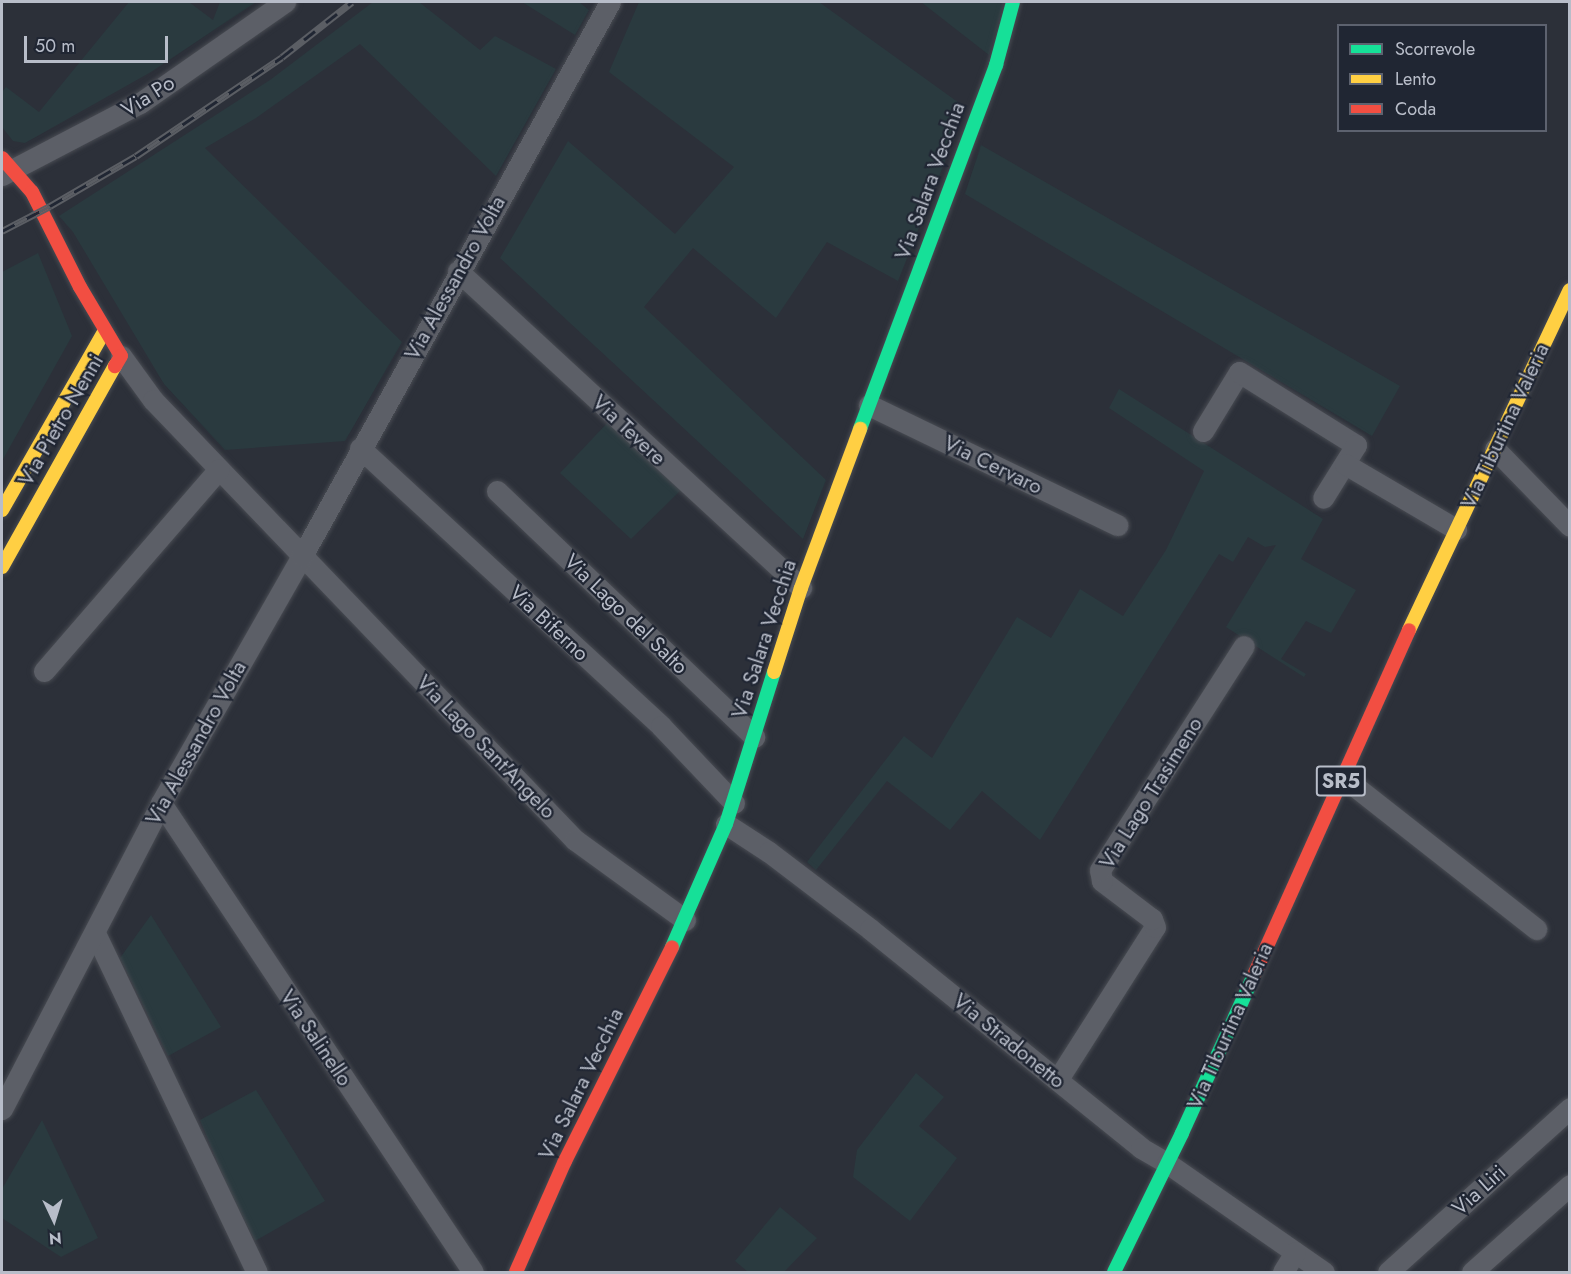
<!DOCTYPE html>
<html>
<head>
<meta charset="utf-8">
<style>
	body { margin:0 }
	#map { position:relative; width:1571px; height:1274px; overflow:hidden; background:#2c3039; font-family:Jost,sans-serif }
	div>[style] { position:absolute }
	.green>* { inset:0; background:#2a3a3f }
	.roads { filter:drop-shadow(0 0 2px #484b52) drop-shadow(0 0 2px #484b52) }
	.street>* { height:21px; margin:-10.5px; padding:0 10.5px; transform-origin:10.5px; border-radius:10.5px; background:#5c5f67 }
	.fast>* { height:14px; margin:-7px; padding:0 7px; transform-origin:7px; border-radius:7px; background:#16e098 }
	.slow>* { height:14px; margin:-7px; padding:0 7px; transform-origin:7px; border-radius:7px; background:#ffcf43 }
	.jam>* { height:14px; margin:-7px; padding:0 7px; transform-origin:7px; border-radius:7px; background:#f24e42 }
	.rail>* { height:7px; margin-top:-3.5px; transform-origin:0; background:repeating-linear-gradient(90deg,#202633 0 14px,#5b5e64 0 28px); box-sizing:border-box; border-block:2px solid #5b5e64 }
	span { translate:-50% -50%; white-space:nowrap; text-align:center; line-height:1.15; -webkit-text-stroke:4.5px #202633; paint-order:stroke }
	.shield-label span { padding:2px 4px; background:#202633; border:2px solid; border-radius:4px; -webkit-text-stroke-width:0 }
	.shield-label { font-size:20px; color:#b8bdc9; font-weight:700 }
	.street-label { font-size:21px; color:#b8bdc9 }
	.frame { position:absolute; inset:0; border:3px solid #b8bdc9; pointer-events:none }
	.legend { position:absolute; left:1337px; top:24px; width:210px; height:108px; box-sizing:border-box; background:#202633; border:2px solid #5d626f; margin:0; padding:8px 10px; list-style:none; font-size:18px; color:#b8bdc9 }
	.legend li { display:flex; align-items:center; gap:12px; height:30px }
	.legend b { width:30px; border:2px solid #5d626f }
	.north { position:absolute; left:24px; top:1190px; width:60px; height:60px; -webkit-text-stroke:4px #202633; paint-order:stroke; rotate:176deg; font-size:16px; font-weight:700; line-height:24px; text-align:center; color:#b8bdc9 }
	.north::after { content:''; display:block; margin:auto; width:21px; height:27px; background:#b8bdc9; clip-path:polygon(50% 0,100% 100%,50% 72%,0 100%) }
	.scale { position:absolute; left:24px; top:36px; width:144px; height:27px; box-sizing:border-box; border:3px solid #b8bdc9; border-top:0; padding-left:8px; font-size:18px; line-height:21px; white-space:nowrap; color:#b8bdc9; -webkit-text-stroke:4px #202633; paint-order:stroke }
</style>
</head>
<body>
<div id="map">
	<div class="green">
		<div style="clip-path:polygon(129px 2px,189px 2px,213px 20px,220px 2px,256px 2px,151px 72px,25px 143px,13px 141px,2px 127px,2px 92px,6px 87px,39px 112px)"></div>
		<div style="clip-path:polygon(373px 2px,419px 2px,480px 50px,495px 36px,556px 69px,496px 176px,360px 44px,256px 118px,205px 148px,402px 342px,345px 441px,225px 450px,164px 384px,73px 232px,59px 216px,270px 80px)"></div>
		<div style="clip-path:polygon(522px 2px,579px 2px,589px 10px,575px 35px)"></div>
		<div style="clip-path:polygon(639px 2px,819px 2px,966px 108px,898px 281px,827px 242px,776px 318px,693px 248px,644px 307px,826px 480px,803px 539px,500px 258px,568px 141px,675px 234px,734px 167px,609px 72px)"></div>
		<div style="clip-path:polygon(921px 2px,1004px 2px,989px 55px)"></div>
		<div style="clip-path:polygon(981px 145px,1400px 386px,1372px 436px,965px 194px)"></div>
		<div style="clip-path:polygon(38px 253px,72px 336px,2px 461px,2px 272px)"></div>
		<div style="clip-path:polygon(1119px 389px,1323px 519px,1301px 559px,1356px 590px,1331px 633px,1306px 621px,1281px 659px,1306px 674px,1304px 677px,1226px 627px,1276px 545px,1265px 547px,1248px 537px,1233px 562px,1219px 554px,1040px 840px,982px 791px,950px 830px,887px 781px,816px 870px,807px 862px,904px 736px,932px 758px,1017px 617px,1051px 638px,1080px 589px,1123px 616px,1166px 550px,1204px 471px,1109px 408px)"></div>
		<div style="clip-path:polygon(611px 419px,682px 489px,631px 539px,560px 473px)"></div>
		<div style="clip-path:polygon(151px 915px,221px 1027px,168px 1056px,120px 958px)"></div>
		<div style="clip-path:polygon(916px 1073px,944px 1097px,919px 1126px,957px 1158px,910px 1221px,853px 1177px,857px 1150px)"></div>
		<div style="clip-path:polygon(256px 1090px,325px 1201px,255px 1241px,228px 1188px,200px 1120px)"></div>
		<div style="clip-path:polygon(42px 1120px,98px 1238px,61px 1257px,2px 1218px,2px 1189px)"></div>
		<div style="clip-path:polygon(780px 1207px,817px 1238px,784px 1272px,748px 1272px,735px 1261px)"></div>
	</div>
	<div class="roads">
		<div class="street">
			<div style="left:2px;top:175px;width:156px;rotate:-27.6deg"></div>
			<div style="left:140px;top:103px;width:177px;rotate:-34.9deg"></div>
			<div style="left:458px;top:271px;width:467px;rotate:42.7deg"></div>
			<div style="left:121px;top:356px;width:54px;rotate:54deg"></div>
			<div style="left:153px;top:400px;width:610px;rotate:46.2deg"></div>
			<div style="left:575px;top:840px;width:136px;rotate:36deg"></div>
			<div style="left:869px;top:405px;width:276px;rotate:25.8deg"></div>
			<div style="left:1203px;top:431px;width:69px;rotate:-58.6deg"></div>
			<div style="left:1239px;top:372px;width:138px;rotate:32deg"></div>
			<div style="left:1356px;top:445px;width:62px;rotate:121.9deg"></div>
			<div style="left:360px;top:448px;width:410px;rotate:42.7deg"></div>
			<div style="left:661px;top:726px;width:106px;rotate:46.5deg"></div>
			<div style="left:1495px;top:449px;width:107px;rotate:45.8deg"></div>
			<div style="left:1345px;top:464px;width:129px;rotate:30.4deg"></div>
			<div style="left:497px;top:491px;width:356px;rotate:43.7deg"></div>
			<div style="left:44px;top:671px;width:267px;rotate:-49.1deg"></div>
			<div style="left:1343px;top:777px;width:246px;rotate:38.2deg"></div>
			<div style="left:161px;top:803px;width:563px;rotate:56.37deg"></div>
			<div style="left:726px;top:824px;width:51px;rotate:33.1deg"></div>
			<div style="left:769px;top:852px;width:127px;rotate:37.3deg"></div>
			<div style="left:870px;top:929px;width:348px;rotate:38.9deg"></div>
			<div style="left:1141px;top:1148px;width:30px;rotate:30deg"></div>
			<div style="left:1167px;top:1163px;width:191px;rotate:34.8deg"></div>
			<div style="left:95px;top:933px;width:376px;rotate:64.5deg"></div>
			<div style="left:1058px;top:1079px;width:180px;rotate:-57.5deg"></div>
			<div style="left:1155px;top:927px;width:9px;rotate:-111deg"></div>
			<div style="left:1152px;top:919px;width:63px;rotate:-142.8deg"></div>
			<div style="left:1102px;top:881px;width:11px;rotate:-100deg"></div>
			<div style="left:1100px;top:870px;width:266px;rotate:-57.3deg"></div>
			<div style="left:2px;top:1109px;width:345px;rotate:-62.5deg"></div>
			<div style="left:161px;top:803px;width:284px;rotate:-60.3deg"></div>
			<div style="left:302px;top:556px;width:634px;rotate:-60.93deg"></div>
			<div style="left:1283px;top:1272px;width:23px;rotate:-59deg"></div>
			<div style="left:1388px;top:1272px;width:245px;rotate:-42deg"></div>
			<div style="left:1472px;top:1272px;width:131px;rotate:-41.6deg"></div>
		</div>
		<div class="fast">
			<div style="left:860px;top:429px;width:389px;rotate:-69.5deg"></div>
			<div style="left:996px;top:65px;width:65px;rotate:-74.9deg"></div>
			<div style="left:672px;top:947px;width:134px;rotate:-66.3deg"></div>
			<div style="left:726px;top:824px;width:159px;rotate:-72.5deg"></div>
			<div style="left:1114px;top:1272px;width:155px;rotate:-63.9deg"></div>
			<div style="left:1182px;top:1133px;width:174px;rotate:-65.5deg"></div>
		</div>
		<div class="slow">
			<div style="left:2px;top:510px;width:207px;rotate:-60.2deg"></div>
			<div style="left:2px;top:567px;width:231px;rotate:-60.7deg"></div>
			<div style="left:1409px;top:630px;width:376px;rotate:-64.7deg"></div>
			<div style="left:774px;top:672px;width:88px;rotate:-72.2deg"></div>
			<div style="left:801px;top:588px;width:170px;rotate:-69.6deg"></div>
		</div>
		<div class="jam">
			<div style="left:2px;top:158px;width:45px;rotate:48.6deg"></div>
			<div style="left:32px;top:192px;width:106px;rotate:63.2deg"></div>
			<div style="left:80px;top:287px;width:80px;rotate:59.3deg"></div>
			<div style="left:121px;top:356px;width:12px;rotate:121deg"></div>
			<div style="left:1254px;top:975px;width:378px;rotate:-65.8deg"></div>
			<div style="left:516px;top:1272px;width:121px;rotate:-66.2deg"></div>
			<div style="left:565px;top:1161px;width:239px;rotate:-63.4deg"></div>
		</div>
	</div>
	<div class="rail">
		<div style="left:2px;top:231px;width:54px;rotate:-27.5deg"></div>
		<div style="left:50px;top:206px;width:99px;rotate:-30.2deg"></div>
		<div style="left:136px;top:156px;width:176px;rotate:-34.1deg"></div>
		<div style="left:282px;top:57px;width:89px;rotate:-38.2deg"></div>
	</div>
	<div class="shield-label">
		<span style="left:1341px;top:781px">SR5</span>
	</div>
	<div class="street-label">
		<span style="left:148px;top:96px;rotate:-32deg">Via Po</span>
		<span style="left:930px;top:181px;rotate:-70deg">Via Salara Vecchia</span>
		<span style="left:455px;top:278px;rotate:-61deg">Via Alessandro Volta</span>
		<span style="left:61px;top:420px;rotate:-60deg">Via Pietro Nenni</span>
		<span style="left:1505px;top:426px;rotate:-65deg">Via Tiburtina Valeria</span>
		<span style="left:629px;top:430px;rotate:43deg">Via Tevere</span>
		<span style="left:993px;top:465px;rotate:26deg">Via Cervaro</span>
		<span style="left:626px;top:614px;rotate:44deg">Via Lago del Salto</span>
		<span style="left:549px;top:623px;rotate:43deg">Via Biferno</span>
		<span style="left:764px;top:639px;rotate:-72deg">Via Salara Vecchia</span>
		<span style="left:196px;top:743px;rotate:-61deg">Via Alessandro Volta</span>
		<span style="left:486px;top:747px;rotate:46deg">Via Lago Sant'Angelo</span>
		<span style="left:1151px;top:793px;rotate:-58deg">Via Lago Trasimeno</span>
		<span style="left:1230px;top:1026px;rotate:-66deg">Via Tiburtina Valeria</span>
		<span style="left:316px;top:1038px;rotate:56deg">Via Salinello</span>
		<span style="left:1009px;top:1041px;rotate:39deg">Via Stradonetto</span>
		<span style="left:581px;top:1084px;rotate:-64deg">Via Salara Vecchia</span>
		<span style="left:1479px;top:1190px;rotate:-42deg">Via Liri</span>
	</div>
	<div class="frame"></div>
	<ul class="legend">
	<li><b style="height:8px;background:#16e098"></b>Scorrevole</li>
	<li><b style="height:8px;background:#ffcf43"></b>Lento</li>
	<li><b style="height:8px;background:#f24e42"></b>Coda</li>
	</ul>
	<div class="north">N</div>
	<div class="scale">50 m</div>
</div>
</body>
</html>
